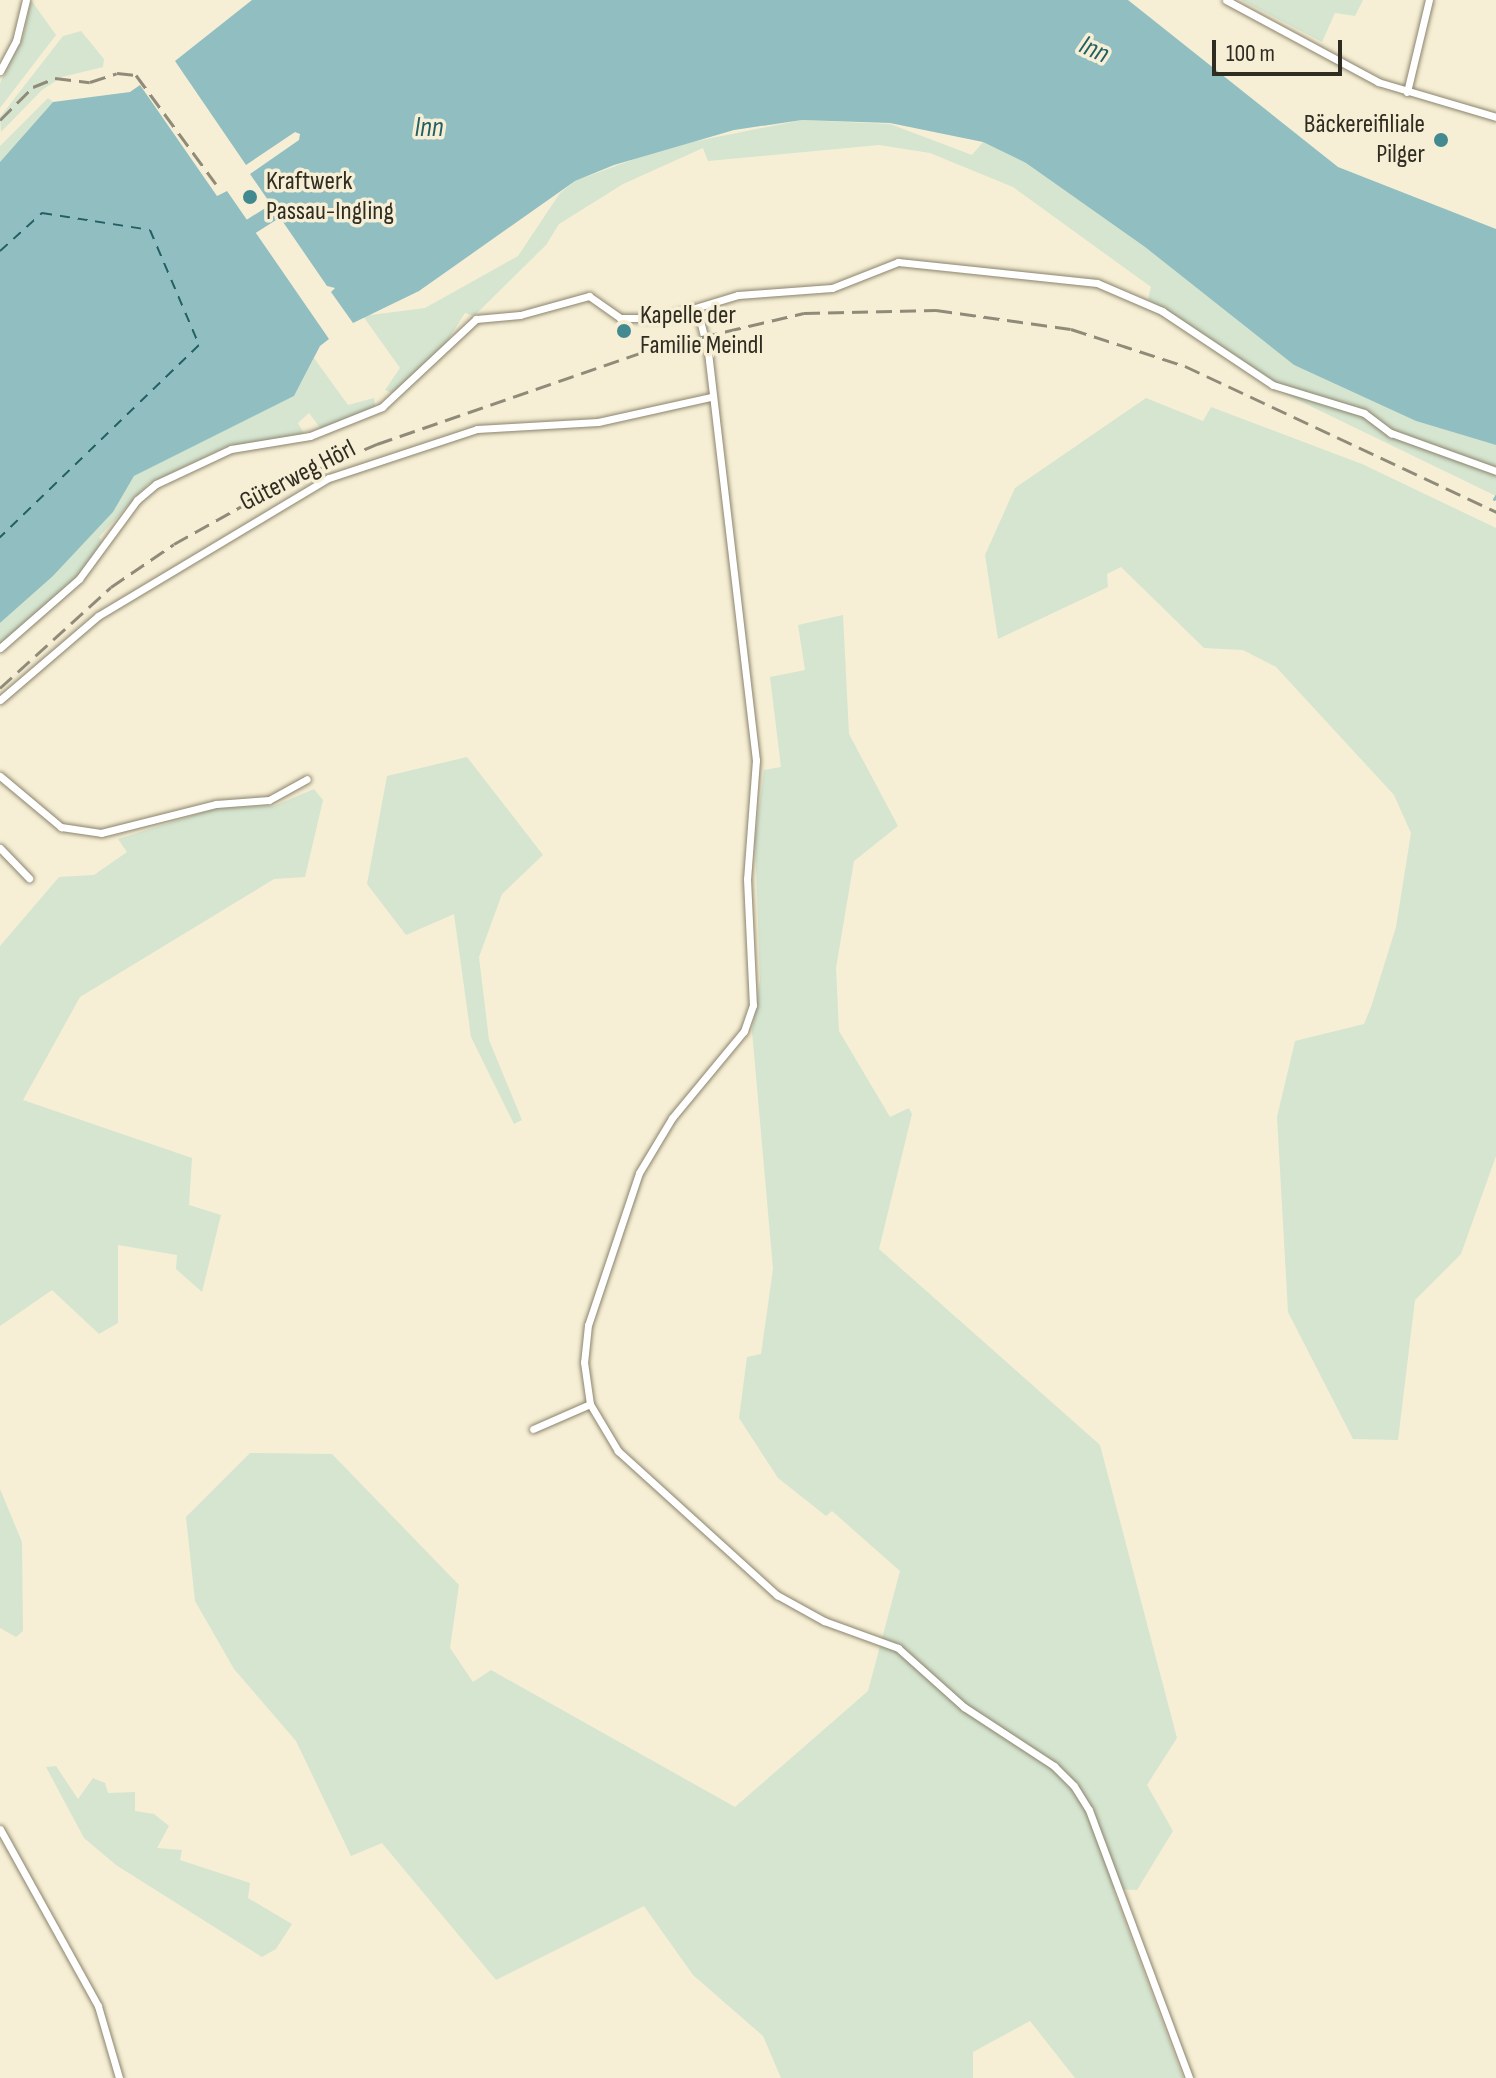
<!DOCTYPE html>
<html>
<head>
<meta charset="utf-8">
<style>
	body { margin:0 }
	#map { position:relative; width:1496px; height:2078px; overflow:hidden; background:#f6efd5; font-family:"Sofia Sans Condensed",sans-serif }
	div>[style] { position:absolute }
	.green>* { inset:0; background:#d5e5d0 }
	.water>* { inset:0; background:#91bec1 }
	.stream>* { height:3px; margin:-1.5px; padding:0 1.5px; transform-origin:1.5px; border-radius:1.5px; background:#91bec1 }
	.river>* { height:16px; margin:-8px; padding:0 8px; transform-origin:8px; border-radius:8px; background:#91bec1 }
	.ferry>* { height:2px; margin-top:-1px; transform-origin:0; background:repeating-linear-gradient(90deg,#226064 0 10px,transparent 0 18px) }
	.roads { filter:drop-shadow(0 0 2px #8b846d) drop-shadow(0 0 2px #8b846d) }
	.street>* { height:7px; margin:-3.5px; padding:0 3.5px; transform-origin:3.5px; border-radius:3.5px; background:#fff }
	.rail>* { height:3px; margin-top:-1.5px; transform-origin:0; background:repeating-linear-gradient(90deg,#908b79 0 16px,transparent 0 24px) }
	.dots>* { width:22px; height:22px; translate:-50% -50%; box-sizing:border-box; border:4px solid #f6efd5; border-radius:50% }
	span { translate:-50% -50%; white-space:nowrap; text-align:center; line-height:1.15; -webkit-text-stroke:7px #f6efd5; paint-order:stroke }
	.poi-label { font-size:26px; color:#2f2c22 }
	.right { translate:-100% -50%; text-align:right }
	.left { translate:0 -50%; text-align:left }
	.street-label { font-size:26px; color:#2f2c22 }
	.water-label { font-size:28px; color:#226064; font-style:italic }
	.scale { position:absolute; left:1212px; top:40px; width:130px; height:36px; box-sizing:border-box; border:4px solid #2f2c22; border-top:0; padding-left:10px; font-size:24px; line-height:28px; white-space:nowrap; color:#2f2c22; -webkit-text-stroke:6px #f6efd5; paint-order:stroke }
</style>
</head>
<body>
<div id="map">
	<div class="green">
		<div style="clip-path:polygon(31px 0,56px 35px,0 108px,0 83px,23px 37px)"></div>
		<div style="clip-path:polygon(1241px 0,1363px 0,1355px 16px,1335px 13px,1322px 42px)"></div>
		<div style="clip-path:polygon(81px 31px,104px 59px,103px 67px,62px 77px,42px 90px,1px 132px,0 117px,63px 36px)"></div>
		<div style="clip-path:polygon(48px 98px,53px 102px,0 162px,0 146px)"></div>
		<div style="clip-path:polygon(802px 120px,890px 124px,972px 155px,983px 142px,1026px 163px,1145px 247px,1294px 365px,1416px 421px,1496px 445px,1496px 496px,1267px 385px,1148px 299px,1151px 287px,1013px 187px,930px 153px,879px 145px,708px 161px,703px 148px,623px 184px,559px 224px,546px 245px,474px 316px,465px 313px,446px 343px,394px 394px,385px 390px,400px 368px,363px 316px,425px 308px,518px 256px,560px 193px,575px 181px,667px 147px)"></div>
		<div style="clip-path:polygon(314px 358px,348px 405px,374px 398px,375px 407px,321px 429px,309px 413px,298px 423px,304px 434px,226px 447px,148px 484px,99px 537px,104px 546px,81px 573px,0 645px,0 623px,53px 576px,113px 512px,134px 476px,294px 396px)"></div>
		<div style="clip-path:polygon(1146px 398px,1203px 421px,1211px 407px,1362px 464px,1496px 528px,1496px 1156px,1461px 1254px,1415px 1300px,1398px 1440px,1353px 1439px,1288px 1312px,1277px 1117px,1295px 1041px,1364px 1024px,1371px 1007px,1396px 927px,1411px 833px,1394px 795px,1276px 667px,1243px 650px,1204px 648px,1121px 567px,1107px 574px,1108px 587px,998px 639px,985px 555px,1015px 488px)"></div>
		<div style="clip-path:polygon(843px 615px,849px 734px,898px 826px,854px 861px,836px 968px,839px 1031px,890px 1117px,909px 1108px,912px 1114px,879px 1249px,1100px 1445px,1177px 1738px,1147px 1785px,1173px 1831px,1137px 1890px,1113px 1889px,1183px 2078px,1075px 2078px,1030px 2021px,973px 2052px,973px 2078px,781px 2078px,763px 2036px,693px 1975px,644px 1906px,496px 1980px,382px 1843px,351px 1856px,296px 1741px,234px 1669px,195px 1601px,186px 1517px,250px 1453px,332px 1454px,459px 1585px,450px 1648px,473px 1682px,491px 1670px,735px 1807px,868px 1691px,900px 1571px,832px 1511px,826px 1516px,778px 1478px,739px 1418px,747px 1357px,761px 1354px,773px 1269px,752px 1031px,760px 980px,755px 839px,764px 770px,781px 767px,770px 677px,805px 670px,798px 625px)"></div>
		<div style="clip-path:polygon(467px 757px,543px 855px,502px 894px,479px 957px,489px 1040px,522px 1120px,514px 1124px,471px 1037px,454px 914px,406px 935px,367px 884px,387px 776px)"></div>
		<div style="clip-path:polygon(314px 789px,323px 800px,305px 877px,274px 879px,80px 997px,23px 1100px,192px 1158px,189px 1205px,221px 1215px,202px 1292px,176px 1269px,177px 1255px,118px 1245px,118px 1323px,99px 1334px,52px 1290px,0 1326px,0 946px,59px 877px,94px 875px,127px 852px,118px 839px,217px 808px,274px 806px)"></div>
		<div style="clip-path:polygon(0 1489px,22px 1542px,23px 1631px,16px 1637px,0 1628px)"></div>
		<div style="clip-path:polygon(56px 1766px,78px 1799px,93px 1778px,105px 1783px,108px 1793px,135px 1792px,135px 1811px,154px 1814px,169px 1826px,157px 1848px,182px 1850px,180px 1860px,250px 1883px,248px 1898px,292px 1924px,276px 1949px,262px 1957px,116px 1865px,84px 1838px,46px 1767px)"></div>
	</div>
	<div class="water">
		<div style="clip-path:polygon(252px 0,1128px 0,1338px 167px,1496px 229px,1496px 445px,1416px 421px,1294px 365px,1145px 247px,1026px 163px,983px 142px,890px 123px,802px 120px,734px 130px,614px 165px,575px 181px,419px 291px,353px 323px,331px 292px,335px 288px,327px 286px,250px 174px,299px 140px,300px 134px,295px 132px,246px 165px,175px 61px)"></div>
		<div style="clip-path:polygon(140px 85px,217px 196px,227px 191px,329px 339px,320px 346px,294px 396px,134px 476px,113px 512px,53px 576px,0 623px,0 162px,53px 102px,130px 92px)"></div>
	</div>
	<div class="stream">
		<div style="left:1494px;top:499px;width:4px;rotate:-56deg"></div>
	</div>
	<div class="river">
		<div style="left:233px;top:238px;width:69px;rotate:-32.5deg"></div>
	</div>
	<div class="ferry">
		<div style="left:0;top:251px;width:57px;rotate:-42.1deg"></div>
		<div style="left:42px;top:213px;width:109px;rotate:8.9deg"></div>
		<div style="left:150px;top:230px;width:125px;rotate:66.9deg"></div>
		<div style="left:199px;top:345px;width:277px;rotate:136deg"></div>
	</div>
	<div class="roads">
		<div class="street">
			<div style="left:1226px;top:0;width:173px;rotate:28.3deg"></div>
			<div style="left:1378px;top:82px;width:123px;rotate:16.5deg"></div>
			<div style="left:0;top:71px;width:34px;rotate:-62deg"></div>
			<div style="left:16px;top:41px;width:42px;rotate:-76.3deg"></div>
			<div style="left:1407px;top:92px;width:95px;rotate:-76.6deg"></div>
			<div style="left:697px;top:308px;width:45px;rotate:76deg"></div>
			<div style="left:708px;top:352px;width:411px;rotate:83.3deg"></div>
			<div style="left:756px;top:760px;width:119px;rotate:94.3deg"></div>
			<div style="left:747px;top:879px;width:126px;rotate:87.3deg"></div>
			<div style="left:753px;top:1005px;width:28px;rotate:109deg"></div>
			<div style="left:744px;top:1031px;width:113px;rotate:129.6deg"></div>
			<div style="left:672px;top:1118px;width:64px;rotate:121deg"></div>
			<div style="left:639px;top:1173px;width:160px;rotate:108.5deg"></div>
			<div style="left:588px;top:1325px;width:37px;rotate:96deg"></div>
			<div style="left:584px;top:1362px;width:42px;rotate:81.9deg"></div>
			<div style="left:590px;top:1404px;width:55px;rotate:59.2deg"></div>
			<div style="left:618px;top:1451px;width:215px;rotate:42.2deg"></div>
			<div style="left:777px;top:1595px;width:54px;rotate:29deg"></div>
			<div style="left:824px;top:1621px;width:79px;rotate:20deg"></div>
			<div style="left:898px;top:1648px;width:89px;rotate:41.8deg"></div>
			<div style="left:964px;top:1707px;width:108px;rotate:33.2deg"></div>
			<div style="left:1054px;top:1766px;width:28px;rotate:45deg"></div>
			<div style="left:1074px;top:1786px;width:28px;rotate:58deg"></div>
			<div style="left:1089px;top:1810px;width:286px;rotate:69.5deg"></div>
			<div style="left:0;top:648px;width:105px;rotate:-41.1deg"></div>
			<div style="left:79px;top:579px;width:98px;rotate:-53.7deg"></div>
			<div style="left:137px;top:500px;width:25px;rotate:-40deg"></div>
			<div style="left:156px;top:484px;width:83px;rotate:-25deg"></div>
			<div style="left:231px;top:449px;width:80px;rotate:-9.3deg"></div>
			<div style="left:310px;top:436px;width:78px;rotate:-21.9deg"></div>
			<div style="left:382px;top:407px;width:129px;rotate:-43.1deg"></div>
			<div style="left:476px;top:319px;width:44px;rotate:-5.2deg"></div>
			<div style="left:520px;top:315px;width:72px;rotate:-15.4deg"></div>
			<div style="left:589px;top:296px;width:38px;rotate:35deg"></div>
			<div style="left:620px;top:318px;width:42px"></div>
			<div style="left:662px;top:318px;width:79px;rotate:-16.8deg"></div>
			<div style="left:738px;top:295px;width:94px;rotate:-4.3deg"></div>
			<div style="left:832px;top:288px;width:71px;rotate:-21.5deg"></div>
			<div style="left:898px;top:262px;width:200px;rotate:6deg"></div>
			<div style="left:1097px;top:283px;width:71px;rotate:23.3deg"></div>
			<div style="left:1162px;top:311px;width:133px;rotate:33.7deg"></div>
			<div style="left:1273px;top:385px;width:95px;rotate:17.1deg"></div>
			<div style="left:1364px;top:413px;width:34px;rotate:37deg"></div>
			<div style="left:1391px;top:433px;width:112px;rotate:19.9deg"></div>
			<div style="left:0;top:700px;width:129px;rotate:-40.6deg"></div>
			<div style="left:98px;top:616px;width:269px;rotate:-30.9deg"></div>
			<div style="left:329px;top:478px;width:156px;rotate:-18.3deg"></div>
			<div style="left:477px;top:429px;width:121px;rotate:-3.3deg"></div>
			<div style="left:598px;top:422px;width:116px;rotate:-12.5deg"></div>
			<div style="left:0;top:776px;width:80px;rotate:39.9deg"></div>
			<div style="left:61px;top:827px;width:40px;rotate:8.5deg"></div>
			<div style="left:101px;top:833px;width:119px;rotate:-14.2deg"></div>
			<div style="left:216px;top:804px;width:53px;rotate:-4.3deg"></div>
			<div style="left:269px;top:800px;width:43px;rotate:-28.9deg"></div>
			<div style="left:0;top:848px;width:42px;rotate:46deg"></div>
			<div style="left:533px;top:1429px;width:62px;rotate:-23.7deg"></div>
			<div style="left:0;top:1829px;width:202px;rotate:61deg"></div>
			<div style="left:98px;top:2006px;width:75px;rotate:73.7deg"></div>
		</div>
	</div>
	<div class="rail">
		<div style="left:0;top:120px;width:47px;rotate:-45deg"></div>
		<div style="left:33px;top:87px;width:24px;rotate:-22deg"></div>
		<div style="left:55px;top:78px;width:35px;rotate:7deg"></div>
		<div style="left:90px;top:82px;width:28px;rotate:-18deg"></div>
		<div style="left:117px;top:73px;width:19px;rotate:6deg"></div>
		<div style="left:136px;top:75px;width:135px;rotate:53.7deg"></div>
		<div style="left:0;top:688px;width:150px;rotate:-42.3deg"></div>
		<div style="left:111px;top:587px;width:76px;rotate:-34.3deg"></div>
		<div style="left:174px;top:544px;width:117px;rotate:-29.2deg"></div>
		<div style="left:276px;top:487px;width:110px;rotate:-23.1deg"></div>
		<div style="left:377px;top:444px;width:294px;rotate:-19.1deg"></div>
		<div style="left:655px;top:348px;width:153px;rotate:-13.2deg"></div>
		<div style="left:804px;top:313px;width:132px;rotate:-1.3deg"></div>
		<div style="left:936px;top:310px;width:136px;rotate:8deg"></div>
		<div style="left:1071px;top:329px;width:120px;rotate:18deg"></div>
		<div style="left:1185px;top:366px;width:344px;rotate:25.1deg"></div>
	</div>
	<div class="dots">
		<div style="left:1441px;top:140px;background:#428a90"></div>
		<div style="left:250px;top:197px;background:#428a90"></div>
		<div style="left:624px;top:331px;background:#428a90"></div>
	</div>
	<div class="poi-label">
		<span class="right" style="left:1425px;top:140px">Bäckereifiliale<br>Pilger</span>
		<span class="left" style="left:266px;top:197px">Kraftwerk<br>Passau-Ingling</span>
		<span class="left" style="left:640px;top:331px">Kapelle der<br>Familie Meindl</span>
	</div>
	<div class="street-label">
		<span style="left:298px;top:476px;rotate:-27deg">Güterweg Hörl</span>
	</div>
	<div class="water-label">
		<span style="left:1094px;top:50px;rotate:25deg">Inn</span>
		<span style="left:429px;top:128px">Inn</span>
	</div>
	<div class="scale">100 m</div>
</div>
</body>
</html>
